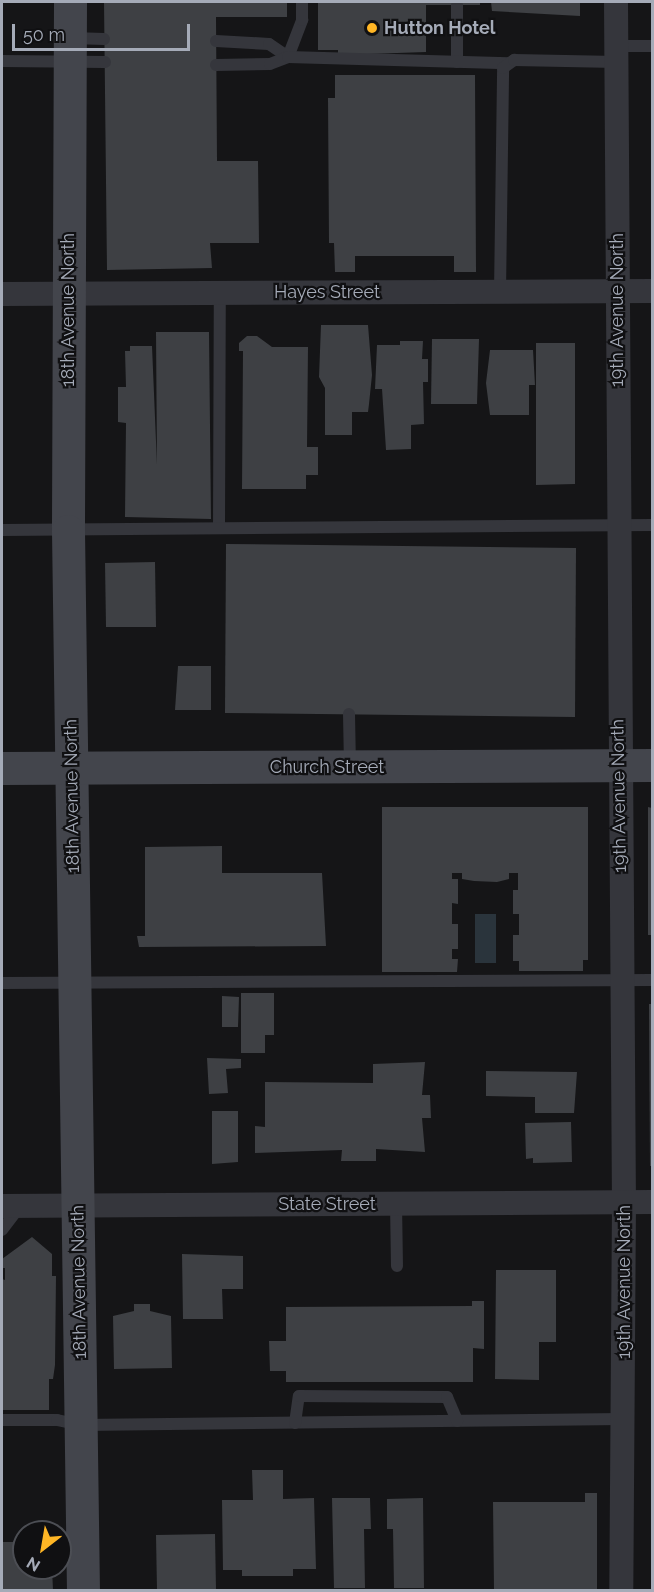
<!DOCTYPE html>
<html>
<head>
<meta charset="utf-8">
<style>
	body { margin:0 }
	#map { position:relative; width:654px; height:1592px; overflow:hidden; background:#151517; font-family:Raleway,sans-serif }
	div>[style] { position:absolute }
	.water>* { inset:0; background:#2a343c }
	.building>* { inset:0; background:#3e4044 }
	.lane>* { height:12px; margin:-6px; padding:0 6px; transform-origin:6px; border-radius:6px; background:#35363c }
	.street>* { height:24px; margin:-12px; padding:0 12px; transform-origin:12px; border-radius:12px; background:#35363c }
	.secondary>* { height:33px; margin:-16.5px; padding:0 16.5px; transform-origin:16.5px; border-radius:16.5px; background:#43454c }
	.dots>* { width:16px; height:16px; translate:-50% -50%; box-sizing:border-box; border:3px solid #101012; border-radius:50% }
	span { translate:-50% -50%; white-space:nowrap; text-align:center; line-height:1.15; -webkit-text-stroke:4.5px #101012; paint-order:stroke }
	.poi-label { font-size:18px; color:#a5abb8; font-weight:700 }
	.left { translate:0 -50%; text-align:left }
	.street-label { font-size:18px; color:#a5abb8 }
	.frame { position:absolute; inset:0; border:3px solid #a5abb8; pointer-events:none }
	.north { position:absolute; left:12px; top:1520px; width:60px; height:60px; box-sizing:border-box; background:#101012; border:2px solid #4c4e54; border-radius:50%; rotate:211deg; font-size:16px; font-weight:700; line-height:24px; text-align:center; color:#a5abb8 }
	.north::after { content:''; display:block; margin:auto; width:21px; height:27px; background:#ffb625; clip-path:polygon(50% 0,100% 100%,50% 72%,0 100%) }
	.scale { position:absolute; left:12px; top:24px; width:178px; height:27px; box-sizing:border-box; border:3px solid #a5abb8; border-top:0; padding-left:8px; font-size:18px; line-height:21px; white-space:nowrap; color:#a5abb8; -webkit-text-stroke:4px #101012; paint-order:stroke }
</style>
</head>
<body>
<div id="map">
	<div class="water">
		<div style="clip-path:polygon(475px 914px,496px 914px,496px 963px,475px 963px)"></div>
	</div>
	<div class="building">
		<div style="clip-path:polygon(104px 2px,287px 2px,287px 17px,216px 17px,217px 161px,258px 161px,259px 243px,210px 243px,212px 268px,107px 270px)"></div>
		<div style="clip-path:polygon(318px 2px,480px 2px,480px 5px,426px 5px,426px 52px,338px 55px,338px 50px,318px 50px)"></div>
		<div style="clip-path:polygon(491px 2px,580px 2px,580px 16px,492px 11px)"></div>
		<div style="clip-path:polygon(335px 75px,475px 75px,476px 272px,454px 272px,454px 256px,355px 256px,355px 272px,335px 272px,334px 243px,329px 243px,328px 98px,335px 98px)"></div>
		<div style="clip-path:polygon(321px 325px,368px 325px,372px 375px,369px 404px,368px 412px,352px 412px,352px 435px,325px 435px,325px 388px,319px 377px)"></div>
		<div style="clip-path:polygon(156px 332px,209px 332px,211px 519px,125px 517px,126px 423px,118px 422px,118px 387px,126px 387px,125px 351px,130px 351px,130px 346px,152px 346px,157px 465px)"></div>
		<div style="clip-path:polygon(247px 336px,257px 336px,272px 347px,308px 347px,307px 447px,318px 447px,318px 475px,306px 475px,306px 489px,242px 489px,243px 351px,239px 351px,239px 343px)"></div>
		<div style="clip-path:polygon(432px 339px,479px 339px,477px 404px,431px 404px)"></div>
		<div style="clip-path:polygon(400px 341px,423px 341px,422px 359px,428px 359px,428px 382px,423px 382px,424px 424px,411px 425px,411px 449px,386px 450px,382px 389px,375px 389px,377px 345px,400px 345px)"></div>
		<div style="clip-path:polygon(536px 343px,575px 343px,575px 484px,536px 485px)"></div>
		<div style="clip-path:polygon(490px 350px,533px 350px,535px 385px,529px 385px,529px 415px,490px 415px,486px 383px)"></div>
		<div style="clip-path:polygon(226px 544px,576px 548px,575px 717px,225px 713px)"></div>
		<div style="clip-path:polygon(155px 562px,156px 627px,106px 627px,105px 563px)"></div>
		<div style="clip-path:polygon(178px 666px,211px 666px,211px 710px,175px 710px)"></div>
		<div style="clip-path:polygon(382px 807px,588px 807px,588px 960px,583px 960px,583px 971px,519px 971px,519px 961px,513px 961px,513px 935px,519px 935px,519px 914px,513px 914px,513px 890px,518px 890px,518px 873px,509px 873px,509px 879px,497px 882px,474px 881px,462px 879px,462px 873px,452px 873px,452px 879px,458px 879px,458px 904px,452px 903px,452px 924px,458px 924px,458px 949px,452px 949px,452px 959px,458px 959px,457px 972px,382px 972px)"></div>
		<div style="clip-path:polygon(648px 807px,652px 808px,652px 935px,648px 935px)"></div>
		<div style="clip-path:polygon(222px 846px,222px 873px,322px 873px,326px 946px,139px 947px,137px 936px,145px 936px,145px 847px)"></div>
		<div style="clip-path:polygon(241px 993px,274px 993px,274px 1035px,265px 1035px,265px 1053px,241px 1053px)"></div>
		<div style="clip-path:polygon(222px 996px,239px 997px,238px 1027px,222px 1027px)"></div>
		<div style="clip-path:polygon(649px 1004px,652px 1004px,652px 1166px,650px 1166px)"></div>
		<div style="clip-path:polygon(207px 1058px,241px 1059px,241px 1068px,226px 1069px,228px 1093px,209px 1094px)"></div>
		<div style="clip-path:polygon(425px 1062px,422px 1095px,430px 1095px,431px 1118px,422px 1118px,425px 1152px,376px 1149px,376px 1161px,341px 1161px,342px 1150px,255px 1153px,255px 1126px,265px 1127px,265px 1082px,373px 1083px,373px 1064px)"></div>
		<div style="clip-path:polygon(486px 1071px,577px 1072px,574px 1113px,535px 1113px,535px 1097px,486px 1096px)"></div>
		<div style="clip-path:polygon(212px 1111px,238px 1111px,238px 1162px,212px 1164px)"></div>
		<div style="clip-path:polygon(571px 1122px,572px 1162px,533px 1163px,533px 1158px,526px 1159px,525px 1123px)"></div>
		<div style="clip-path:polygon(32px 1237px,52px 1254px,52px 1276px,56px 1276px,55px 1365px,53px 1379px,49px 1379px,49px 1410px,2px 1410px,2px 1279px,5px 1280px,5px 1268px,2px 1268px,2px 1259px)"></div>
		<div style="clip-path:polygon(182px 1254px,243px 1256px,243px 1289px,222px 1289px,223px 1319px,183px 1319px)"></div>
		<div style="clip-path:polygon(496px 1270px,556px 1270px,556px 1342px,539px 1342px,539px 1380px,495px 1379px)"></div>
		<div style="clip-path:polygon(472px 1301px,484px 1301px,484px 1349px,473px 1348px,473px 1382px,286px 1382px,286px 1371px,270px 1371px,269px 1341px,286px 1341px,286px 1307px,472px 1306px)"></div>
		<div style="clip-path:polygon(134px 1304px,150px 1304px,150px 1311px,171px 1316px,172px 1368px,114px 1369px,113px 1316px,134px 1311px)"></div>
		<div style="clip-path:polygon(252px 1470px,283px 1470px,283px 1499px,314px 1498px,316px 1569px,293px 1569px,293px 1576px,242px 1576px,242px 1570px,223px 1570px,222px 1500px,253px 1500px)"></div>
		<div style="clip-path:polygon(585px 1493px,597px 1493px,597px 1590px,494px 1590px,493px 1502px,585px 1502px)"></div>
		<div style="clip-path:polygon(332px 1498px,370px 1498px,371px 1529px,364px 1529px,365px 1588px,334px 1588px)"></div>
		<div style="clip-path:polygon(423px 1498px,424px 1588px,394px 1588px,393px 1529px,387px 1529px,387px 1499px)"></div>
		<div style="clip-path:polygon(215px 1534px,216px 1590px,157px 1590px,156px 1535px)"></div>
		<div style="clip-path:polygon(2px 1542px,24px 1542px,24px 1568px,52px 1568px,53px 1590px,2px 1590px)"></div>
	</div>
	<div class="lane">
		<div style="left:457px;top:5px;width:57px;rotate:90deg"></div>
		<div style="left:72px;top:38px;width:32px;rotate:2deg"></div>
		<div style="left:216px;top:41px;width:53px;rotate:3.2deg"></div>
		<div style="left:269px;top:44px;width:23px;rotate:34deg"></div>
		<div style="left:617px;top:46px;width:35px"></div>
		<div style="left:288px;top:57px;width:40px;rotate:-69deg"></div>
		<div style="left:302px;top:20px;width:18px;rotate:-90deg"></div>
		<div style="left:2px;top:61px;width:103px;rotate:0.6deg"></div>
		<div style="left:216px;top:65px;width:54px;rotate:-1.1deg"></div>
		<div style="left:270px;top:64px;width:19px;rotate:-21deg"></div>
		<div style="left:288px;top:57px;width:220px;rotate:1.6deg"></div>
		<div style="left:500px;top:292px;width:224px;rotate:-89.2deg"></div>
		<div style="left:503px;top:68px;width:14px;rotate:-36deg"></div>
		<div style="left:514px;top:60px;width:103px;rotate:1.1deg"></div>
		<div style="left:219px;top:527px;width:234px;rotate:-89.8deg"></div>
		<div style="left:2px;top:530px;width:650px;rotate:-0.44deg"></div>
		<div style="left:349px;top:714px;width:51px;rotate:88.9deg"></div>
		<div style="left:2px;top:983px;width:650px;rotate:-0.26deg"></div>
		<div style="left:396px;top:1203px;width:63px;rotate:89.1deg"></div>
		<div style="left:2px;top:1230px;width:30px;rotate:-53deg"></div>
		<div style="left:2px;top:1420px;width:55px"></div>
		<div style="left:57px;top:1420px;width:25px;rotate:12deg"></div>
		<div style="left:81px;top:1425px;width:542px;rotate:-0.63deg"></div>
		<div style="left:295px;top:1423px;width:27px;rotate:-82deg"></div>
		<div style="left:299px;top:1396px;width:148px;rotate:0.4deg"></div>
		<div style="left:447px;top:1397px;width:26px;rotate:67deg"></div>
	</div>
	<div class="street">
		<div style="left:616px;top:2px;width:1200px;rotate:89.62deg"></div>
		<div style="left:624px;top:1202px;width:388px;rotate:90.4deg"></div>
		<div style="left:2px;top:294px;width:650px;rotate:-0.26deg"></div>
		<div style="left:2px;top:1206px;width:650px;rotate:-0.35deg"></div>
	</div>
	<div class="secondary">
		<div style="left:70px;top:2px;width:529px;rotate:90.22deg"></div>
		<div style="left:68px;top:531px;width:1059px;rotate:89.19deg"></div>
		<div style="left:2px;top:768px;width:650px;rotate:-0.26deg"></div>
	</div>
	<div class="dots">
		<div style="left:372px;top:28px;background:#ffb625"></div>
	</div>
	<div class="poi-label">
		<span class="left" style="left:384px;top:28px">Hutton Hotel</span>
	</div>
	<div class="street-label">
		<span style="left:327px;top:292px">Hayes Street</span>
		<span style="left:68px;top:310px;rotate:-90deg">18th Avenue North</span>
		<span style="left:617px;top:310px;rotate:-90deg">19th Avenue North</span>
		<span style="left:327px;top:767px">Church Street</span>
		<span style="left:72px;top:796px;rotate:-91deg">18th Avenue North</span>
		<span style="left:619px;top:796px;rotate:-91deg">19th Avenue North</span>
		<span style="left:327px;top:1204px">State Street</span>
		<span style="left:79px;top:1282px;rotate:-91deg">18th Avenue North</span>
		<span style="left:624px;top:1282px;rotate:-90deg">19th Avenue North</span>
	</div>
	<div class="frame"></div>
	<div class="north">N</div>
	<div class="scale">50 m</div>
</div>
</body>
</html>
